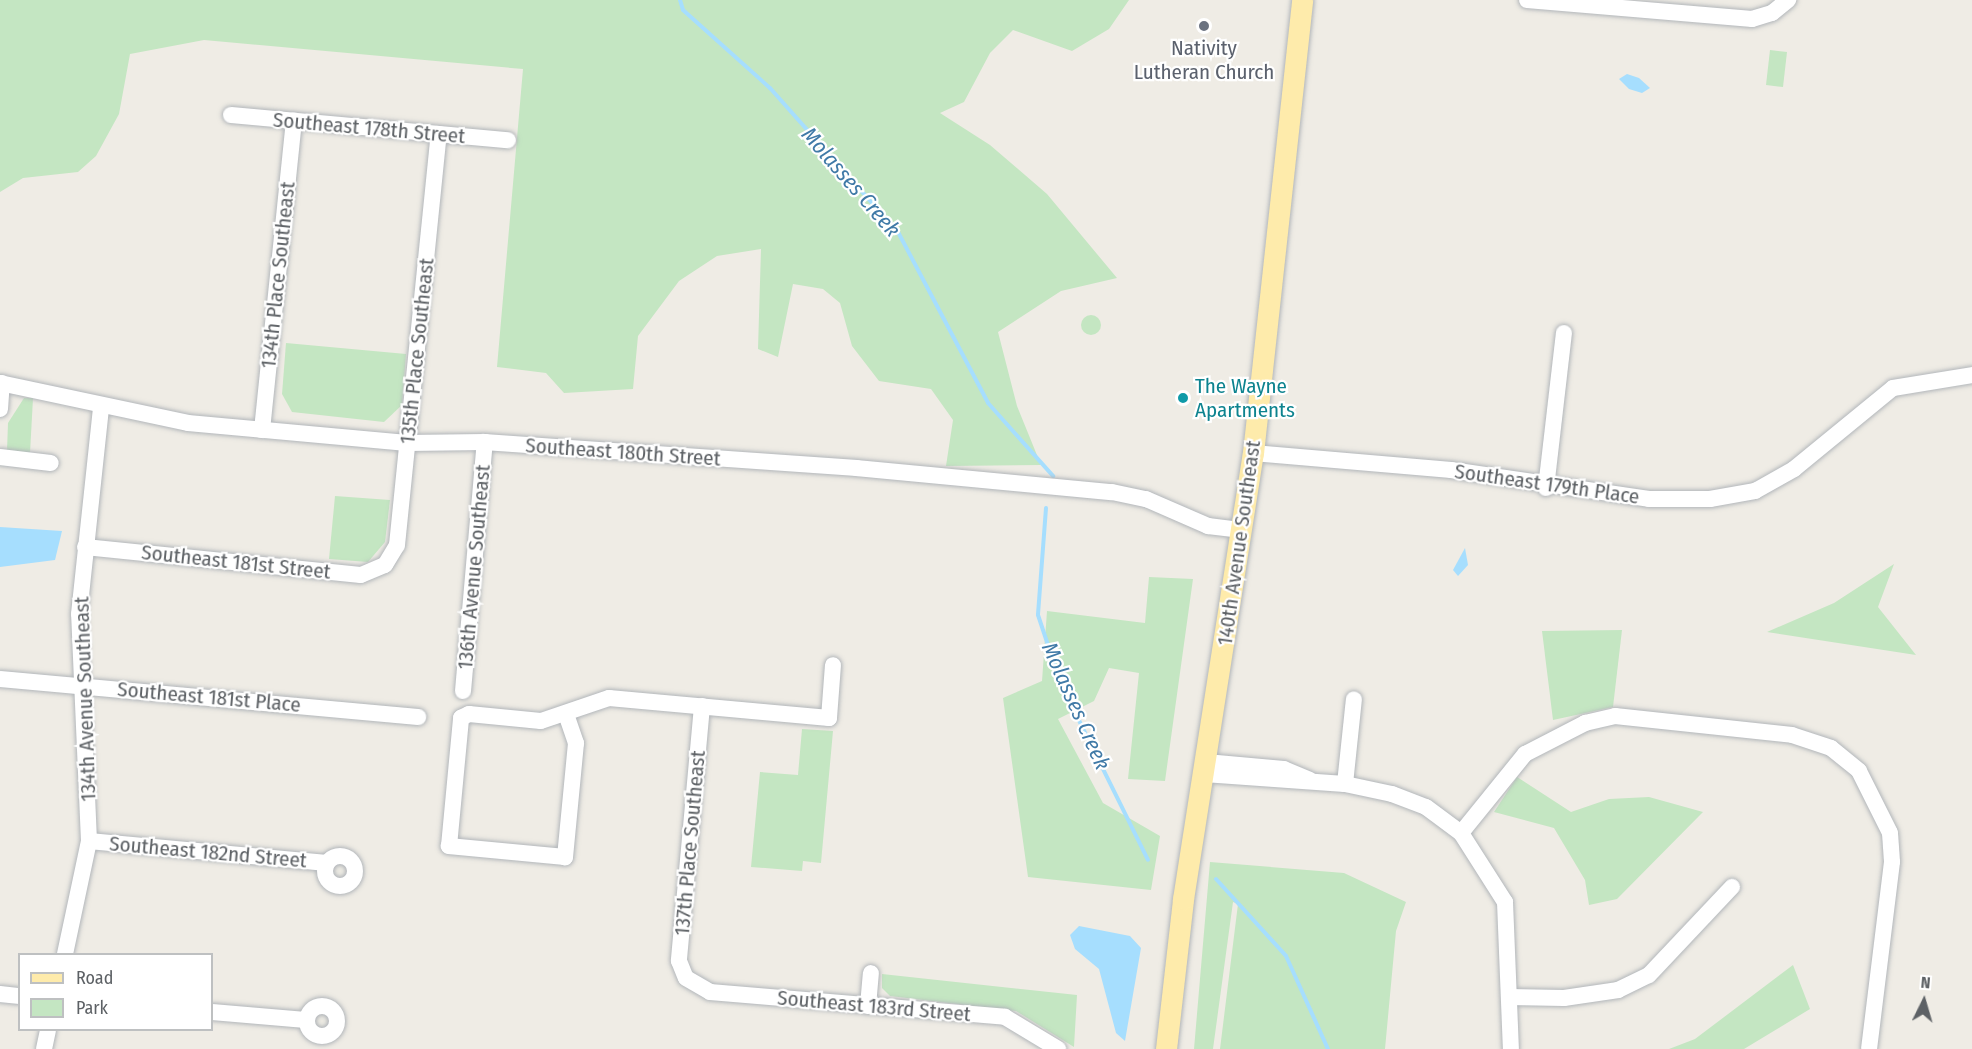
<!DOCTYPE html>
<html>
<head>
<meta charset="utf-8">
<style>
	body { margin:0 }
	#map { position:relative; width:1972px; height:1049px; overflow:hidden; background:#efece5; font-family:"Fira Sans Condensed",sans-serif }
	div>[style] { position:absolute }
	.green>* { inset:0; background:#c4e6c2 }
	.round { border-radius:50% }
	.water>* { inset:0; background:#a6defe }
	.stream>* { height:4px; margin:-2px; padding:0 2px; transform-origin:2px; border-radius:2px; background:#a6defe }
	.roads { filter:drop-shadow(0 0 2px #b2b6ba) drop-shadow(0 0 2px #b2b6ba) }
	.minor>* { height:16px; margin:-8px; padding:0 8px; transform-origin:8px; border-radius:8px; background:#fff }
	.minor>.ring { margin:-8px; padding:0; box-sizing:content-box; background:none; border:16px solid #fff; border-radius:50% }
	.major>* { height:21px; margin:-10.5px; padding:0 10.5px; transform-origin:10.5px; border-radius:10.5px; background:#feebab }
	.dots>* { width:16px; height:16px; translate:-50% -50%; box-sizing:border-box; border:3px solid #fff; border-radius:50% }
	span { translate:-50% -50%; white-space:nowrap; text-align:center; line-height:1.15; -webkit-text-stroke:4.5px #fff; paint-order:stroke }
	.worship-label { font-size:21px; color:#5b616d }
	.street-label { font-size:21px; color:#5d6165 }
	.culture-label { font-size:21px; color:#0d838f }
	.left { translate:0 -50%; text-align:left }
	.water-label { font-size:22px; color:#407aa7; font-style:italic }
	.legend { position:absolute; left:18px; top:953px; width:195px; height:78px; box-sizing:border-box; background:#fff; border:2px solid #bec0c1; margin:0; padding:8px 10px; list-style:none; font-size:18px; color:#5d6165 }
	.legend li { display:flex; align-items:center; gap:12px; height:30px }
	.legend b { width:30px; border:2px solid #bec0c1 }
	.north { position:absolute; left:1894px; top:971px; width:60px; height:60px; -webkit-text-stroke:4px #fff; paint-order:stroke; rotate:5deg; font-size:16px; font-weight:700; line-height:24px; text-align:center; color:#5d6165 }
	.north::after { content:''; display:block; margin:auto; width:21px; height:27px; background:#5d6165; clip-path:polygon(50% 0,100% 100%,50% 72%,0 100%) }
</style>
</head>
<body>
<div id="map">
	<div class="green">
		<div style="clip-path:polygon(0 0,1129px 0,1109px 29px,1072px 51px,1013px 30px,990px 53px,964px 102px,940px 113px,990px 145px,1047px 194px,1117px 278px,1061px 291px,998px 332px,1017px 406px,1041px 465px,946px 466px,953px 420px,931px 389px,879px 381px,852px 346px,840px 303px,823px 289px,793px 284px,778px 357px,758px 349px,761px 249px,717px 256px,679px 281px,638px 336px,633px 389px,564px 393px,546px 373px,497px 367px,523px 69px,204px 40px,130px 54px,119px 114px,96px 156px,78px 172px,23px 178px,0 192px)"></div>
		<div style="clip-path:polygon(1770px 50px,1787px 52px,1783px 87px,1766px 85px)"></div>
		<div class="round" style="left:1081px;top:315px;width:20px;height:20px"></div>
		<div style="clip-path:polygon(286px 343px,406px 354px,402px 405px,384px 422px,292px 412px,282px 394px)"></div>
		<div style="clip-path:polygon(24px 398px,33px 398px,30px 453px,7px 451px,8px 423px)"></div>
		<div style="clip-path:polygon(335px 496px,390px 500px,385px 542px,368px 562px,329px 559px)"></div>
		<div style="clip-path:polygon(1894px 564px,1878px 607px,1916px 655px,1767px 632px,1834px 603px)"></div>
		<div style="clip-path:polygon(1149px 577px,1193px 579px,1165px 781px,1128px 779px,1139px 673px,1109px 668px,1094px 701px,1058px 719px,1103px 803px,1160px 836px,1151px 890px,1028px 877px,1003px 698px,1042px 681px,1047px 611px,1145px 623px)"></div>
		<div style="clip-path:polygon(1622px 630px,1613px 707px,1553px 720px,1542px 631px)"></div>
		<div style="clip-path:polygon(802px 729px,833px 731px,821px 863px,803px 861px,802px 871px,751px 867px,760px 772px,798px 775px)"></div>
		<div style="clip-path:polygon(1517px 777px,1571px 812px,1609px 799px,1649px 797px,1703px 812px,1617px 899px,1589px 905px,1585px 880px,1554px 828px,1494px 812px)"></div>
		<div style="clip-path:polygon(1210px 862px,1344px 873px,1406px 902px,1396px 931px,1385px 1049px,1220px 1049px,1238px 904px,1233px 902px,1213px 1049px,1194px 1049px)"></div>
		<div style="clip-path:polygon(1793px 965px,1810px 1009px,1744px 1049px,1669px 1049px,1695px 1039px)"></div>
		<div style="clip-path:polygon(882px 974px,1077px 995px,1074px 1047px,1016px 1011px,890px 996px,882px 988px)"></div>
	</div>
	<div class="water">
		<div style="clip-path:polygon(1627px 74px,1639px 78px,1650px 88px,1642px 93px,1629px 89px,1619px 79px)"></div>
		<div style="clip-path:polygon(0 527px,62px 531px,55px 560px,0 567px)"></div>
		<div style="clip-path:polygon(1465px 548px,1468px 565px,1458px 576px,1453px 570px)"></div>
		<div style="clip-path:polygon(1079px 926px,1130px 936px,1141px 948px,1125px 1041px,1116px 1033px,1099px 969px,1075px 949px,1070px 935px)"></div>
	</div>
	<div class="stream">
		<div style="left:680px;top:0;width:10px;rotate:73deg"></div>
		<div style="left:683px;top:10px;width:117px;rotate:41.9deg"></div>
		<div style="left:770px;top:88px;width:193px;rotate:48.4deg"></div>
		<div style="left:898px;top:232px;width:193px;rotate:62.2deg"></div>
		<div style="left:988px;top:403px;width:98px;rotate:48.3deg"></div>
		<div style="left:1046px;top:508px;width:107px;rotate:94.3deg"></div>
		<div style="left:1038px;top:615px;width:73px;rotate:71.6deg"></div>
		<div style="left:1061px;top:684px;width:196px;rotate:63.7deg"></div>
		<div style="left:1216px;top:879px;width:104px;rotate:47.7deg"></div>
		<div style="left:1286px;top:956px;width:102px;rotate:65.7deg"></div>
	</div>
	<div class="roads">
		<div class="minor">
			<div style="left:1527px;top:0;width:226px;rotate:4.8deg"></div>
			<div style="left:1752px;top:19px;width:21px;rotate:-17deg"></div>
			<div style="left:1772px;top:13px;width:21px;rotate:-39deg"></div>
			<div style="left:231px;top:115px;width:278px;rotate:5.2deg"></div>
			<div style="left:0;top:383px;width:192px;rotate:12deg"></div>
			<div style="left:188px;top:423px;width:220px;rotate:5.2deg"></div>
			<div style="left:407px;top:443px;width:78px;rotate:-0.7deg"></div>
			<div style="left:485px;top:442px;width:372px;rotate:4deg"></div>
			<div style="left:856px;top:468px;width:257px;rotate:5.4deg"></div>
			<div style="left:1112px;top:492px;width:35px;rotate:12deg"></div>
			<div style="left:1146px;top:499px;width:68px;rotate:23.5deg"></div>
			<div style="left:1208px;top:526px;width:34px;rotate:7deg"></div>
			<div style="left:0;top:409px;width:26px;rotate:-86deg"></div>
			<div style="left:262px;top:430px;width:311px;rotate:-84.1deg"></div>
			<div style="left:1253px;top:453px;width:199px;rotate:4.9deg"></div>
			<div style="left:1451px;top:470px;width:200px;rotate:8.3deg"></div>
			<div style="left:1649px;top:499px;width:61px"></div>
			<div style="left:1710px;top:499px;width:46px;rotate:-10.1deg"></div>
			<div style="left:1755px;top:491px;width:45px;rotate:-29.4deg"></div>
			<div style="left:1794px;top:469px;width:128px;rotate:-39.3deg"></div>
			<div style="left:1893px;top:388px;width:80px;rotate:-9.3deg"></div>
			<div style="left:0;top:457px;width:51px;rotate:6.7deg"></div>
			<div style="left:1546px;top:488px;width:156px;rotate:-83.4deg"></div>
			<div style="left:85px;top:547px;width:277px;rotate:5.8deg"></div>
			<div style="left:361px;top:575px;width:26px;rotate:-23deg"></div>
			<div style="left:385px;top:565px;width:23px;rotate:-59deg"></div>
			<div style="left:397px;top:545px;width:413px;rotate:-84.2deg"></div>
			<div style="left:0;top:679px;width:420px;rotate:5.2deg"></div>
			<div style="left:463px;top:691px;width:250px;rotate:-85deg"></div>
			<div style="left:702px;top:706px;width:256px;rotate:95.2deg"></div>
			<div style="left:679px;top:961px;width:18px;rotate:68deg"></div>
			<div style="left:686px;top:978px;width:28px;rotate:30deg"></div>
			<div style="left:710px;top:992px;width:296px;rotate:4.8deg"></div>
			<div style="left:1005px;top:1017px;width:62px;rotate:31.1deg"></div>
			<div style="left:566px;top:714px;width:31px;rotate:71deg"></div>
			<div style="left:576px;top:743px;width:115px;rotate:95.5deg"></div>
			<div style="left:565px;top:857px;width:117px;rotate:-174.6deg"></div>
			<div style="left:449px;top:846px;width:129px;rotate:-84.6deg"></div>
			<div style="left:461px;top:718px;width:9px;rotate:-27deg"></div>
			<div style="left:469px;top:714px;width:72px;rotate:5.6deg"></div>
			<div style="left:541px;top:721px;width:72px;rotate:-18.7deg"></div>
			<div style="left:609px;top:698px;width:221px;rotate:5.2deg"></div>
			<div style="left:829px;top:718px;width:53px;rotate:-85.7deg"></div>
			<div style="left:1206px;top:762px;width:78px;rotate:5.1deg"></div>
			<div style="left:1284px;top:769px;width:28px;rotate:23deg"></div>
			<div style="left:1204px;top:774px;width:141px;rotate:4.1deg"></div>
			<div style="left:1345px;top:784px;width:48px;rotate:12deg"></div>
			<div style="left:1392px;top:794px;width:36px;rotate:21deg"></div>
			<div style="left:1426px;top:807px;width:44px;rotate:36.6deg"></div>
			<div style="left:1461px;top:833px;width:82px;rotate:57.5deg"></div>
			<div style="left:1505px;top:902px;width:147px;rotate:87.7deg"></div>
			<div style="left:1345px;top:784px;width:85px;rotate:-84deg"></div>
			<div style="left:1461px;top:833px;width:102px;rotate:-51deg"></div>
			<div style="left:1525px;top:754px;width:68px;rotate:-27.3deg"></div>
			<div style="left:1585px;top:723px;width:31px;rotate:-13deg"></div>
			<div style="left:1615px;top:716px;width:178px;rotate:6.1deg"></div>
			<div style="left:1792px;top:735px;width:41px;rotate:18.4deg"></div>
			<div style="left:1831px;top:748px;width:36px;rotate:39deg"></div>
			<div style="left:1859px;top:771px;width:69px;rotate:63.4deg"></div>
			<div style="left:1890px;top:833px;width:29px;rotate:86deg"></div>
			<div style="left:1892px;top:862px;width:188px;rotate:97deg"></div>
			<div style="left:89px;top:841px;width:239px;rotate:5.3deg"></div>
			<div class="ring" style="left:325px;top:856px;width:14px;height:14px"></div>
			<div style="left:65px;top:954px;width:116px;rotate:-78deg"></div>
			<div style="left:89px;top:841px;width:227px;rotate:-92.5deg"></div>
			<div style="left:79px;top:614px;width:208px;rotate:-83.9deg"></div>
			<div style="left:0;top:994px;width:20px;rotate:6deg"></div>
			<div style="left:1509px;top:997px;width:55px;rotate:1deg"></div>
			<div style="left:1564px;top:998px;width:55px;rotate:-8.4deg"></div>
			<div style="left:1618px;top:990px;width:34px;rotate:-26deg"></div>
			<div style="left:1649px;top:975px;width:121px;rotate:-46.7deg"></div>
			<div class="ring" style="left:307px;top:1006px;width:14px;height:14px"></div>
			<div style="left:868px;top:1006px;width:33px;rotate:-85deg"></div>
			<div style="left:212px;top:1012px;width:94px;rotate:4.9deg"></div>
			<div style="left:44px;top:1049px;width:19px;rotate:-78deg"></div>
		</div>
		<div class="major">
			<div style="left:1166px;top:1049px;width:151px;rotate:-83.5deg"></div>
			<div style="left:1183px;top:899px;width:451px;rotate:-81.1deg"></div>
			<div style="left:1253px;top:453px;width:456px;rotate:-83.8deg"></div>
		</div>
	</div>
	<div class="dots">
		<div style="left:1204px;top:26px;background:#6b7280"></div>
		<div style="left:1183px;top:398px;background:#0f9aa8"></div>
	</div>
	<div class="worship-label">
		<span style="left:1204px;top:60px">Nativity<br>Lutheran Church</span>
	</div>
	<div class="street-label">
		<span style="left:369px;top:128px;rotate:5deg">Southeast 178th Street</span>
		<span style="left:278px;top:275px;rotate:-84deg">134th Place Southeast</span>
		<span style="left:417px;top:351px;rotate:-84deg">135th Place Southeast</span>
		<span style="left:623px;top:452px;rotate:4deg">Southeast 180th Street</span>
		<span style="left:1547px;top:484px;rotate:8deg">Southeast 179th Place</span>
		<span style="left:1239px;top:543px;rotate:-82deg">140th Avenue Southeast</span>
		<span style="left:236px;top:562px;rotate:6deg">Southeast 181st Street</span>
		<span style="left:474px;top:567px;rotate:-85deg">136th Avenue Southeast</span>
		<span style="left:209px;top:697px;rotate:5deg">Southeast 181st Place</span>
		<span style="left:85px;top:699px;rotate:-92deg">134th Avenue Southeast</span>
		<span style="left:690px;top:843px;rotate:-85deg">137th Place Southeast</span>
		<span style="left:208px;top:852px;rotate:5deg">Southeast 182nd Street</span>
		<span style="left:874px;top:1006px;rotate:5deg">Southeast 183rd Street</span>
	</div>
	<div class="culture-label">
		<span class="left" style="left:1195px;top:398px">The Wayne<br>Apartments</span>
	</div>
	<div class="water-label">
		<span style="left:851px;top:182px;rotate:49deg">Molasses Creek</span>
		<span style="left:1076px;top:706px;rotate:66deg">Molasses Creek</span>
	</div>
	<ul class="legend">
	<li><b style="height:8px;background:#feebab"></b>Road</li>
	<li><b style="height:16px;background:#c4e6c2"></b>Park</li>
	</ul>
	<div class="north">N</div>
</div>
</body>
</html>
